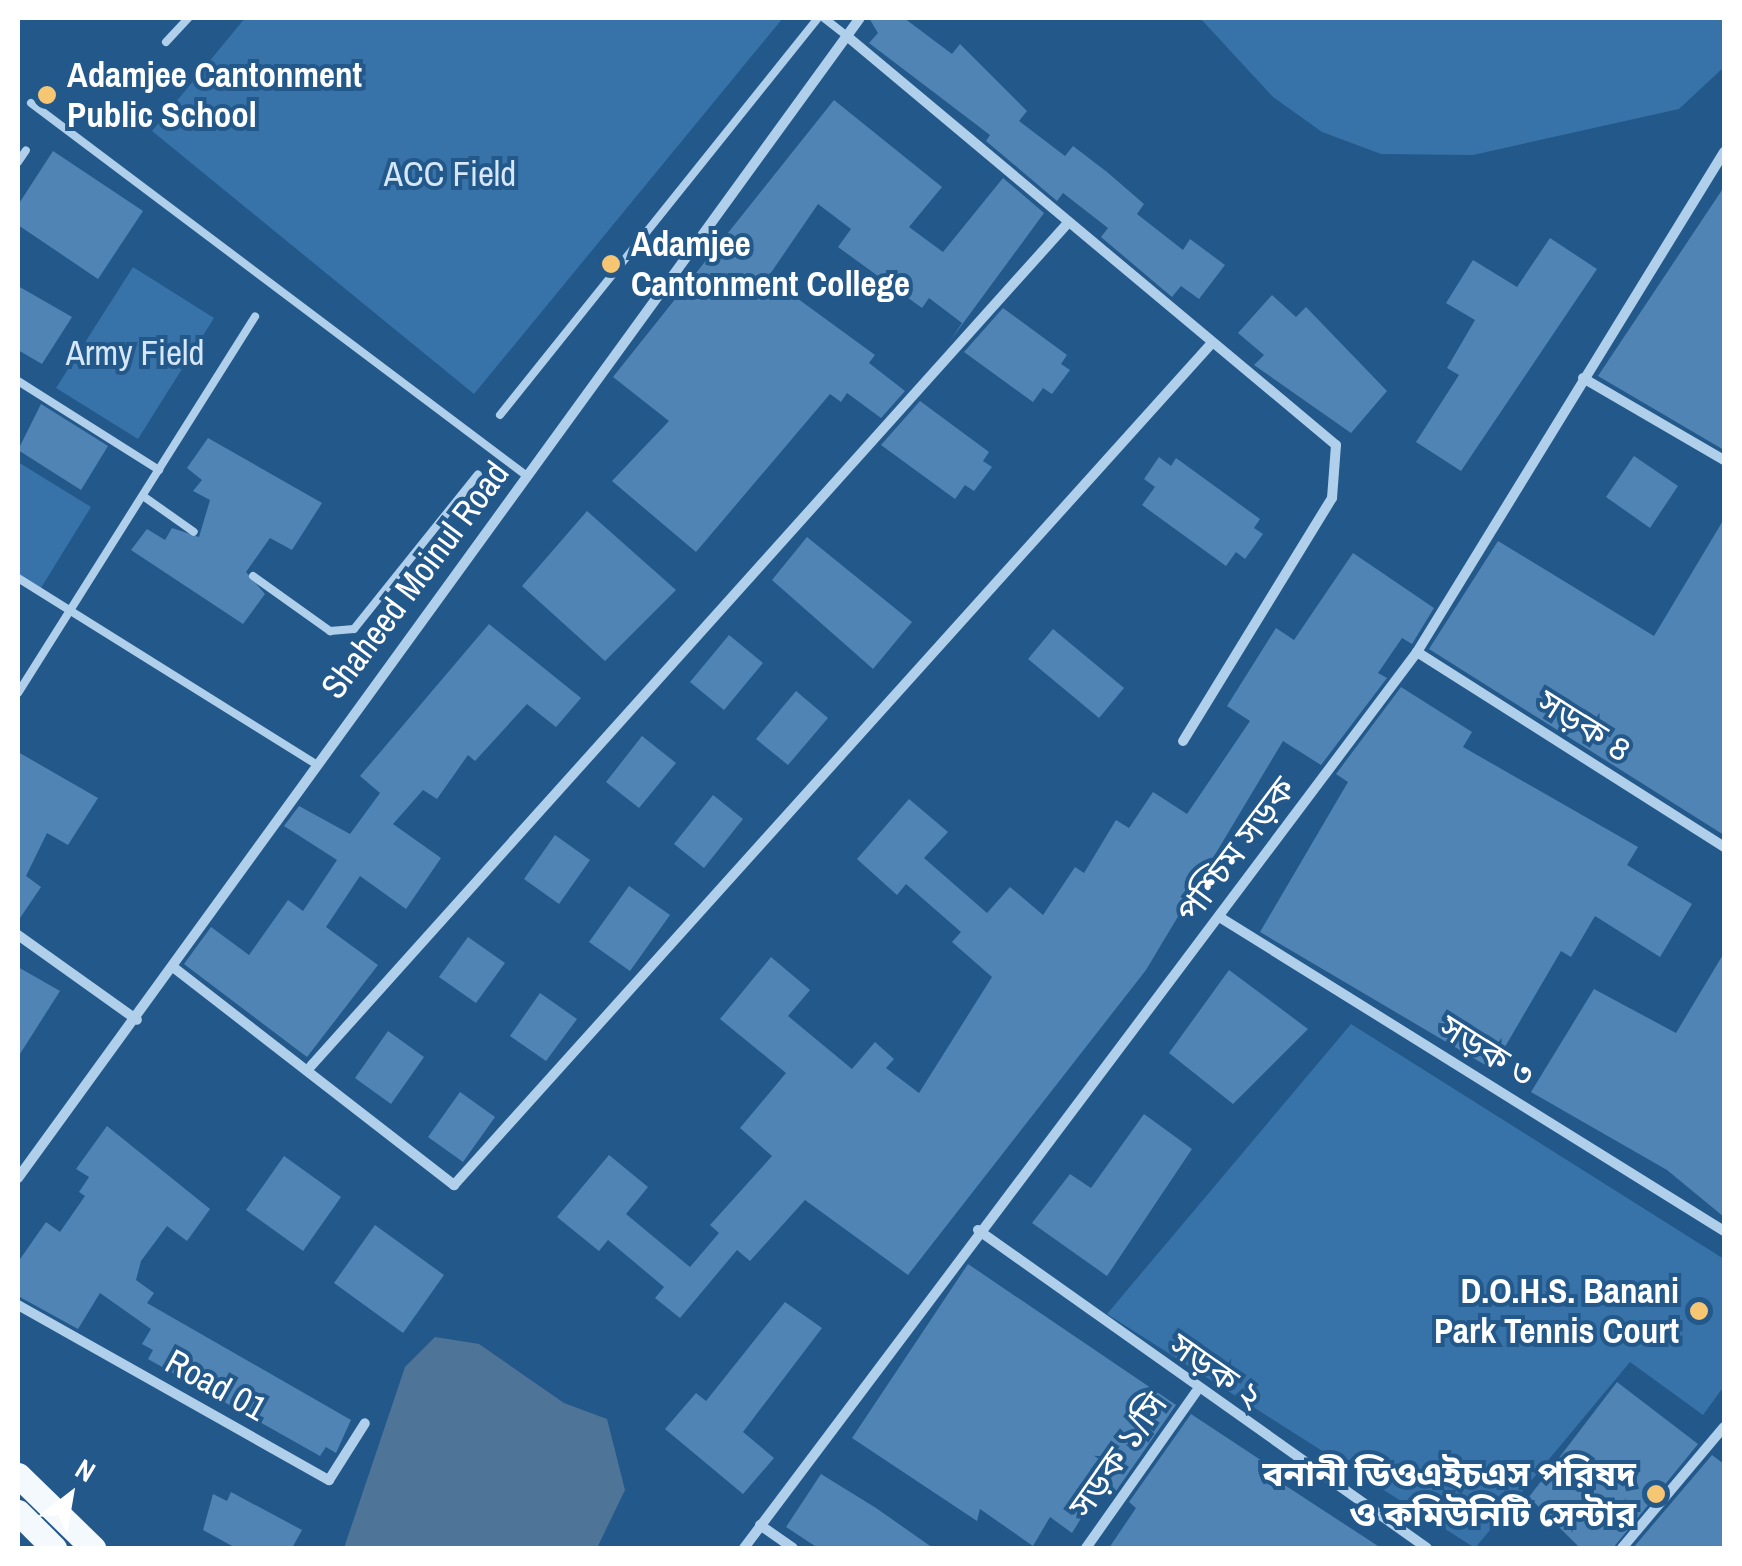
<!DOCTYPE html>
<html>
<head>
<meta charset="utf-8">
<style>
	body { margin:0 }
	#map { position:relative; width:1742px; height:1566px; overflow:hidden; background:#23588b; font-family:"Archivo Narrow","Noto Sans Bengali",sans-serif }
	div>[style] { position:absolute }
	.green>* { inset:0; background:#3772a8 }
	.water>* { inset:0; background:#4e7498 }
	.building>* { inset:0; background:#5084b4 }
	.lane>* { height:8px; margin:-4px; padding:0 4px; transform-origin:4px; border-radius:4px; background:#b0cfea }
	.street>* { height:10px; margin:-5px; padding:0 5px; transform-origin:5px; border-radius:5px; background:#b0cfea }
	.primary>* { height:25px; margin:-12.5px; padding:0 12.5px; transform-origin:12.5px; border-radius:12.5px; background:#f4f9fe }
	.dots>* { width:28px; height:28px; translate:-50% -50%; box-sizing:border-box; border:5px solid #23588b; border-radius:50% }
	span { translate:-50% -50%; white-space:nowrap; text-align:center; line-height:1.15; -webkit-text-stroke:8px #23588b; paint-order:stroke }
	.poi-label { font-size:35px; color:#fff; font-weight:700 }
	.left { translate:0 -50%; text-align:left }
	.right { translate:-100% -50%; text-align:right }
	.park-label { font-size:35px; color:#d5e7f8 }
	.street-label { font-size:35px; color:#fff }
	.frame { position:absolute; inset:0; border:20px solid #fff; pointer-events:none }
	.north { position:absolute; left:20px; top:1446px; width:100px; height:100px; -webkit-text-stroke:8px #23588b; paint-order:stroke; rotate:31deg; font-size:28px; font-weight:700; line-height:40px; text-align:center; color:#fff }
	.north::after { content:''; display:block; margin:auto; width:35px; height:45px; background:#fff; clip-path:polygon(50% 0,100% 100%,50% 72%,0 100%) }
</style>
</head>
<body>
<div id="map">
	<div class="green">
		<div style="clip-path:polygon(245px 18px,783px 18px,474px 394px,152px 131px)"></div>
		<div style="clip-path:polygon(1200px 18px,1724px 18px,1724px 67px,1679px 109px,1473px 155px,1381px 154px,1322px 132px,1273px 97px)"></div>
		<div style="clip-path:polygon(133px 267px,214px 318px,138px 439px,56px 388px)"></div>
		<div style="clip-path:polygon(18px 462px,91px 507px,39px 591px,18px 578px)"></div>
		<div style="clip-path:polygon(1351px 1024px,1724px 1259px,1724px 1386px,1703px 1415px,1630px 1362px,1475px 1548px,1107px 1314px)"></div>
	</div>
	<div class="water">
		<div style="clip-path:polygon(435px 1337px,479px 1344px,564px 1403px,607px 1419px,625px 1490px,597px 1548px,344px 1548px,405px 1367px)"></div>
	</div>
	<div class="building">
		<div style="clip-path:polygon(869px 18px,904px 18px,952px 54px,960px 44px,1027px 111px,1019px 121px,1065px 156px,1073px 146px,1107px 172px,1144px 204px,1137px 214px,1183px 250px,1190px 239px,1225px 265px,1199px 299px,1181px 286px,1172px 297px,1101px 237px,1108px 228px,1063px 193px,1057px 201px,986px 141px,990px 135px,869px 43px,878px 33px)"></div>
		<div style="clip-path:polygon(834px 100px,942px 187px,909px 227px,943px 252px,1003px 178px,1044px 213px,950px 341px,962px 323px,929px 298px,922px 308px,838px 247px,851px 229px,818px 204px,768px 277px,875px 355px,869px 363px,905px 391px,881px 418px,847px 393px,841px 402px,830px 394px,696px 552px,612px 481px,669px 421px,613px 377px)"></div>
		<div style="clip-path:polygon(53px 151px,143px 211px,98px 279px,18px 225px,18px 205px)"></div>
		<div style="clip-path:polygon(1724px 187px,1724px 450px,1598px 376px)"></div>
		<div style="clip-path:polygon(1550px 238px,1597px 269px,1461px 471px,1416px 442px,1459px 375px,1447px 368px,1475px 320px,1446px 303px,1473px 260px,1517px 287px)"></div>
		<div style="clip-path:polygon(18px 286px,72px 317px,42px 364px,18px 350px)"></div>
		<div style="clip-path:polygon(1272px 295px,1296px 317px,1306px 307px,1387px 391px,1351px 433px,1254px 365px,1264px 355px,1238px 333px)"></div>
		<div style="clip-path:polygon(1003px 308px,1067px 355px,1061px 364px,1070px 370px,1052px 394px,1043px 388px,1033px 402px,964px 352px)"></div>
		<div style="clip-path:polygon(920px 401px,989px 452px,983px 461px,992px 467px,974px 491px,965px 485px,955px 499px,881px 445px)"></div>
		<div style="clip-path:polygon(41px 404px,108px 446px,81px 490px,18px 450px)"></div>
		<div style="clip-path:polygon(208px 438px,322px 503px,292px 550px,270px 538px,246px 572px,265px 594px,243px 624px,131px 550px,147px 529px,165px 540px,172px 528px,199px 537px,210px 500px,193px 491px,202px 480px,187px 468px)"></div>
		<div style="clip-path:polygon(1634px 456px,1678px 486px,1650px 528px,1606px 497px)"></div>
		<div style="clip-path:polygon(1159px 457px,1171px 466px,1176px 458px,1260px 519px,1254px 528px,1263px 534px,1245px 559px,1236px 552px,1226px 566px,1142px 505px,1155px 487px,1144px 479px)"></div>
		<div style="clip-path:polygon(587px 511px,676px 590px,605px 661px,522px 586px)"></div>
		<div style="clip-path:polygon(1724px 519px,1724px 835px,1429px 649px,1498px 541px,1654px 636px)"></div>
		<div style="clip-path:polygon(807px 537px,912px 622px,873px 669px,772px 580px)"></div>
		<div style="clip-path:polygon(1353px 553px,1434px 608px,1412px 644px,1402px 638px,1378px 673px,1387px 678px,1321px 765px,1283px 741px,1146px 970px,908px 1275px,805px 1200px,750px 1261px,737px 1250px,680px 1318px,655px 1298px,664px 1287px,608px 1240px,599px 1251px,557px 1217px,609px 1155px,648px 1187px,626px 1214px,690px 1267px,719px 1233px,710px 1225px,772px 1156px,740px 1128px,786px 1073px,720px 1019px,771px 957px,810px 990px,788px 1016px,852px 1069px,875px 1042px,894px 1059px,886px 1068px,919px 1093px,992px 977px,952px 942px,961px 932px,906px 884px,897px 895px,857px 859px,909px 799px,948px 832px,924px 858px,987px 913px,1010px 887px,1043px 915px,1075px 867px,1084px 873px,1116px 820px,1129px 828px,1153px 792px,1187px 814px,1250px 721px,1227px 706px,1276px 628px,1294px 640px)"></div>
		<div style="clip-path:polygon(489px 624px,581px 698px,556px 727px,527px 704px,475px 761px,468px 755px,437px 799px,423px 790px,393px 824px,441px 858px,406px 909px,360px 876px,326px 927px,378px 965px,307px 1057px,184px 964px,211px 927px,249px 955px,288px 900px,303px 911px,337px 860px,284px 826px,299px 806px,350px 834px,380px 793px,360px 776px)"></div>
		<div style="clip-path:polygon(1053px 629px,1124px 688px,1099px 718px,1028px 659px)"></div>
		<div style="clip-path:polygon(729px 635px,763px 663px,724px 710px,690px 682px)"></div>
		<div style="clip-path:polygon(1401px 687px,1472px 732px,1463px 747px,1638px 847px,1627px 865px,1692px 904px,1660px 957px,1595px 916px,1571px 957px,1561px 951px,1492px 1069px,1260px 932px,1348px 782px,1336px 774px)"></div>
		<div style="clip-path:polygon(796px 691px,828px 718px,788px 765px,756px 739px)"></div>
		<div style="clip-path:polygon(642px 736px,676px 763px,639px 808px,606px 782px)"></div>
		<div style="clip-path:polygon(18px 752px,98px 798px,68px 845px,47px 833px,26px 876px,41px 887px,18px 921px)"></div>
		<div style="clip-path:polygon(713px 795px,743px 819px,704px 868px,674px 844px)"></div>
		<div style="clip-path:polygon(555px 835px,590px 860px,559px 904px,524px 879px)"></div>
		<div style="clip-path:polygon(629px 886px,670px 915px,630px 971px,589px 942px)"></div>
		<div style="clip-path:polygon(468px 937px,505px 963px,476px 1003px,439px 977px)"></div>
		<div style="clip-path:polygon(1724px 953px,1724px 1217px,1667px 1170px,1531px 1092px,1594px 989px,1676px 1033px)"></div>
		<div style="clip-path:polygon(18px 967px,60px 991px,18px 1057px)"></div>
		<div style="clip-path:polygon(1229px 970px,1308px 1029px,1233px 1104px,1169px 1053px)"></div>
		<div style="clip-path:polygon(540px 993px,577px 1019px,546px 1061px,510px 1036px)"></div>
		<div style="clip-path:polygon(388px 1031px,424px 1057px,391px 1104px,355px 1078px)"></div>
		<div style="clip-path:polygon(460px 1092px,495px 1117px,463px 1162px,428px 1137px)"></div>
		<div style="clip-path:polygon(1144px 1114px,1192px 1149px,1107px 1276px,1032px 1223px,1070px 1174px,1091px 1188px)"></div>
		<div style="clip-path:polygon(107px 1126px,210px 1209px,187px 1241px,167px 1226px,141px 1261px,136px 1280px,154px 1293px,147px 1303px,351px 1420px,336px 1453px,326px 1447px,320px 1456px,148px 1359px,153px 1350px,142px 1344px,151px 1329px,100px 1293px,78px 1329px,18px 1296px,18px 1262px,46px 1222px,60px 1232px,85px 1196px,79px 1192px,89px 1177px,76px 1169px)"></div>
		<div style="clip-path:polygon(284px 1156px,341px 1197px,303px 1251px,246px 1210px)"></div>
		<div style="clip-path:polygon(375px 1225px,444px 1275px,403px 1333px,334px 1283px)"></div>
		<div style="clip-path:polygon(968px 1264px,1176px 1405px,1116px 1491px,1104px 1481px,1072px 1533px,1050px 1517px,1033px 1546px,980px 1509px,977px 1521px,852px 1438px)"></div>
		<div style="clip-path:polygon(785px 1302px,822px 1328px,743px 1432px,774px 1458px,743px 1494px,665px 1429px,696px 1393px,706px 1401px)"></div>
		<div style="clip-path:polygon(1617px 1382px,1698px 1444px,1613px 1548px,1580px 1548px,1529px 1497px)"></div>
		<div style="clip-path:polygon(1191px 1414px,1288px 1478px,1283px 1484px,1381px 1548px,1109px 1548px,1136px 1508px,1129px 1502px)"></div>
		<div style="clip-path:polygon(1712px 1455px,1724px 1464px,1724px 1548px,1633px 1548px)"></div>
		<div style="clip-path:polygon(821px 1474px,876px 1508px,933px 1548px,818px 1548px,786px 1527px)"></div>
		<div style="clip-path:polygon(231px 1492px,302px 1530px,292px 1548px,234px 1547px,203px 1530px,213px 1494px,227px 1501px)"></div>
	</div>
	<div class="lane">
		<div style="left:824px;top:18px;width:31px;rotate:38deg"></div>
		<div style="left:166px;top:42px;width:33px;rotate:-47deg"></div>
		<div style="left:31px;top:103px;width:621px;rotate:36.94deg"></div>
		<div style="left:18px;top:162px;width:14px;rotate:-56deg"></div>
		<div style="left:18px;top:381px;width:167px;rotate:32.3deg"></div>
		<div style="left:500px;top:415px;width:509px;rotate:-51.31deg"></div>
		<div style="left:143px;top:496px;width:62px;rotate:35.2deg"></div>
		<div style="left:253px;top:576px;width:95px;rotate:35.5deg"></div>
		<div style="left:330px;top:631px;width:24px;rotate:-5deg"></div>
		<div style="left:354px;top:629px;width:198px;rotate:-51.3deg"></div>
		<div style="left:18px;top:578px;width:349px;rotate:32deg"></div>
		<div style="left:18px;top:693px;width:445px;rotate:-57.8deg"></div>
	</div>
	<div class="street">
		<div style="left:848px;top:37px;width:636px;rotate:39.9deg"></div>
		<div style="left:1336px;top:445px;width:53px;rotate:94.3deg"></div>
		<div style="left:1332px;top:498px;width:285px;rotate:121.5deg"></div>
		<div style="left:1583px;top:378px;width:163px;rotate:30.2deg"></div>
		<div style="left:1417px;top:652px;width:364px;rotate:32.4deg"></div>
		<div style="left:1221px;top:918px;width:592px;rotate:31.89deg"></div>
		<div style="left:18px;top:935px;width:146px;rotate:35.5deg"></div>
		<div style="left:173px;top:967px;width:356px;rotate:37.8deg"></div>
		<div style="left:454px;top:1185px;width:1130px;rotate:-48.01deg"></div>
		<div style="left:311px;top:1066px;width:1133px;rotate:-48.08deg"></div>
		<div style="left:18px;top:1178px;width:1433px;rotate:-54.03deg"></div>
		<div style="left:978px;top:1230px;width:550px;rotate:35.31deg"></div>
		<div style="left:18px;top:1305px;width:357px;rotate:29.4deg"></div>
		<div style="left:329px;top:1480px;width:67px;rotate:-57.7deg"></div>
		<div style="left:760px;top:1525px;width:40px;rotate:34.9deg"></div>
		<div style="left:744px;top:1548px;width:1121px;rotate:-53.09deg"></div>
		<div style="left:1417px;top:652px;width:587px;rotate:-58.45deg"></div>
		<div style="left:1086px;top:1548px;width:191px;rotate:-54.8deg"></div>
		<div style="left:1622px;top:1548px;width:158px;rotate:-49.9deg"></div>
	</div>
	<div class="primary">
		<div style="left:18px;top:1475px;width:105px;rotate:44.2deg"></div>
		<div style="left:18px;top:1512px;width:51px;rotate:45deg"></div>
	</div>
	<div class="dots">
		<div style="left:47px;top:95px;background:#f6c673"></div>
		<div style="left:611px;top:264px;background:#f6c673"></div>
		<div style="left:1699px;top:1311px;background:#f6c673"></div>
		<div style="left:1656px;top:1494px;background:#f6c673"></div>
	</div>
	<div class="poi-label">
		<span class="left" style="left:67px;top:95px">Adamjee Cantonment<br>Public School</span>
		<span class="left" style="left:631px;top:264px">Adamjee<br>Cantonment College</span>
		<span class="right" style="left:1679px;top:1311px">D.O.H.S. Banani<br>Park Tennis Court</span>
		<span class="right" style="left:1636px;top:1494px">বনানী ডিওএইচএস পরিষদ<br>ও কমিউনিটি সেন্টার</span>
	</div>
	<div class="park-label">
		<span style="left:450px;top:174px">ACC Field</span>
		<span style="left:135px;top:353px">Army Field</span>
	</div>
	<div class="street-label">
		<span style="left:415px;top:580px;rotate:-53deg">Shaheed Moinul Road</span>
		<span style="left:1585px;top:726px;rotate:32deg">সড়ক ৪</span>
		<span style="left:1236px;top:850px;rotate:-53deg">পশ্চিম সড়ক</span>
		<span style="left:1487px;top:1051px;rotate:32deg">সড়ক ৩</span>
		<span style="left:1216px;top:1371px;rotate:35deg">সড়ক ২</span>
		<span style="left:216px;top:1385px;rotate:29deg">Road 01</span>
		<span style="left:1118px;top:1455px;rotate:-55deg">সড়ক ১/সি</span>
	</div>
	<div class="frame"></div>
	<div class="north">N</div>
</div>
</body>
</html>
